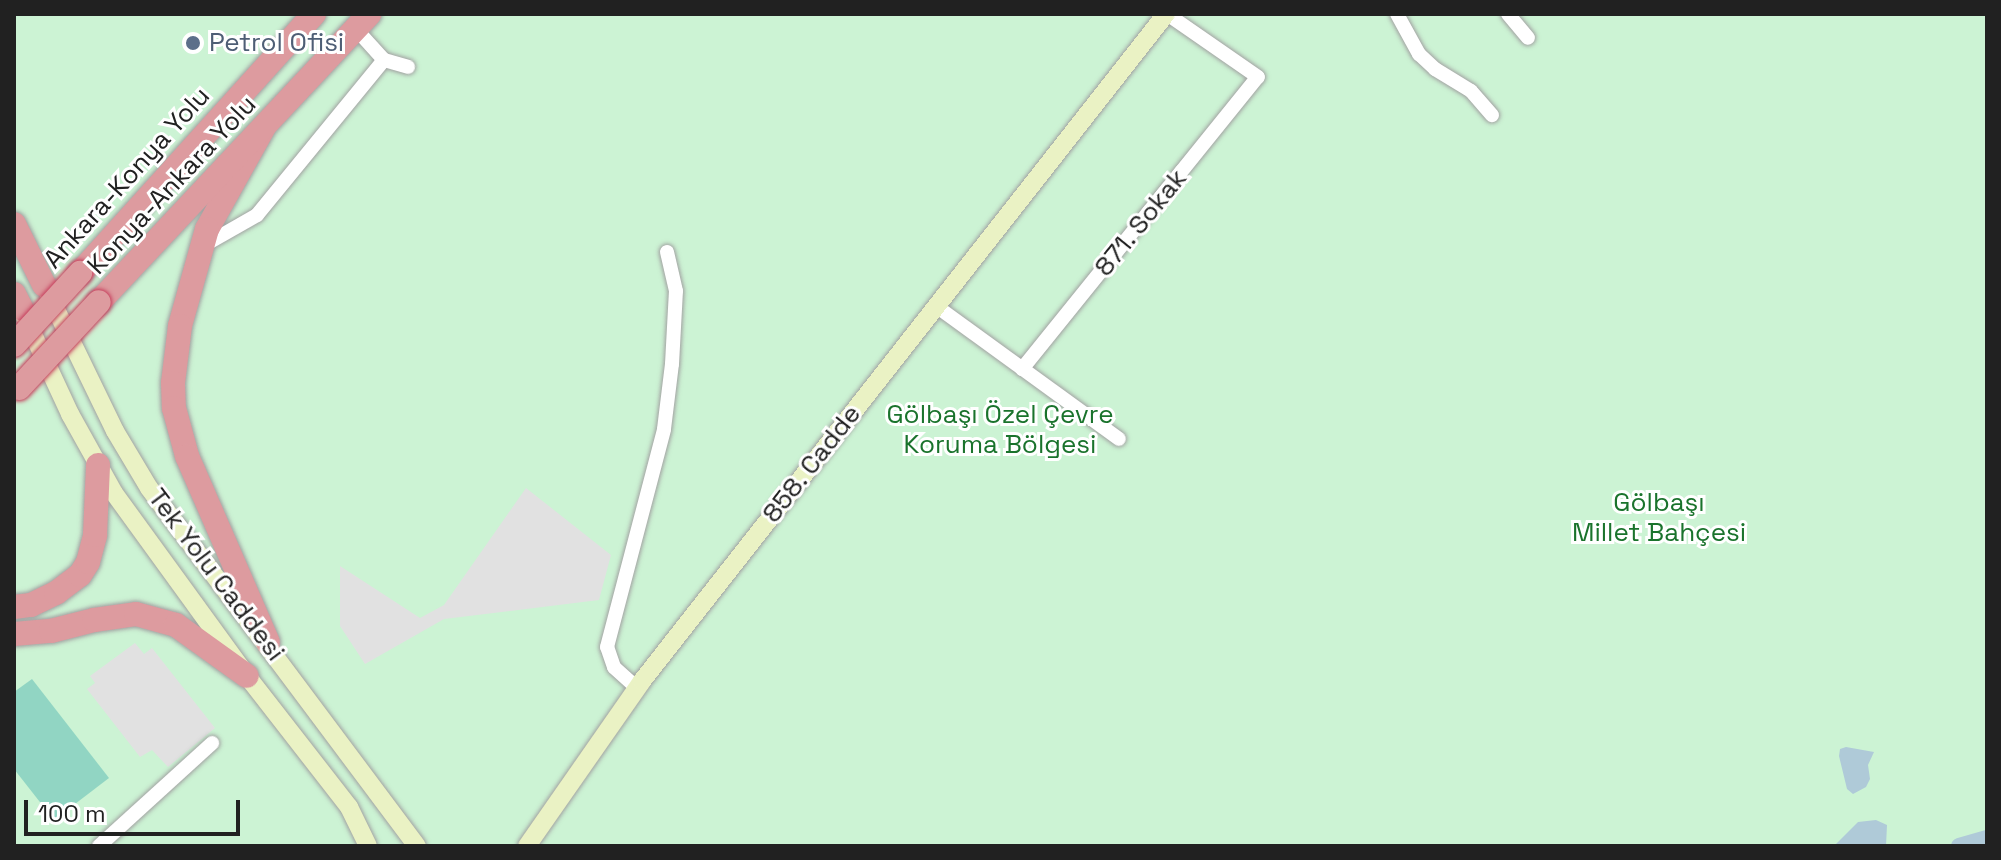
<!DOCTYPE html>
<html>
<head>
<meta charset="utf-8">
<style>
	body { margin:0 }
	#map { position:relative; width:2001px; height:860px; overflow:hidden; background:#f0eee9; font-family:"Space Grotesk",sans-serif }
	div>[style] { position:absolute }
	.park>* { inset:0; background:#ccf3d4 }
	.pitch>* { inset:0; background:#91d5c3 }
	.parking>* { inset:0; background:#e1e1e1 }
	.water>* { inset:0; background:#afcad8 }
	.canal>* { height:16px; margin:-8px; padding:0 8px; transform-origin:8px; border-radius:8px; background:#afcad8 }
	.roads { filter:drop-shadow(0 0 2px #a2a2a2) drop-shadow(0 0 2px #a2a2a2) }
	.street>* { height:14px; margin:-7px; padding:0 7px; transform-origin:7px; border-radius:7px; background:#fff }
	.secondary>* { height:18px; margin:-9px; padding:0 9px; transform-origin:9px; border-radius:9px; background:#eaf2c4 }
	.highway>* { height:24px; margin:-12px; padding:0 12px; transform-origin:12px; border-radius:12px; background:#dd9b9f }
	.bridges { filter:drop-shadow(0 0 2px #c63e5c) drop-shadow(0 0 2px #c63e5c) }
	.highway-bridge>* { height:24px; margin:-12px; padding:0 12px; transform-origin:12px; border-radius:12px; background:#dd9b9f }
	.dots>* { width:22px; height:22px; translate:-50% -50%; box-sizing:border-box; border:4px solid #fff; border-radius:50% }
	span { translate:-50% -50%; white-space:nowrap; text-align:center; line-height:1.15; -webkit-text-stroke:6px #fff; paint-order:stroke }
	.service-label { font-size:26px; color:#4e5e75 }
	.left { translate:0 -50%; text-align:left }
	.street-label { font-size:26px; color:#212121 }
	.park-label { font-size:26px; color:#1a732c }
	.frame { position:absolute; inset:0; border:16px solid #212121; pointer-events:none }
	.scale { position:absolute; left:24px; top:800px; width:216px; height:36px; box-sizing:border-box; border:4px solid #212121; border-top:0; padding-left:10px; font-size:24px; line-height:28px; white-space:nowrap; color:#212121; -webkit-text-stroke:6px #fff; paint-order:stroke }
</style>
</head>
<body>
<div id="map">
	<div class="park">
		<div style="clip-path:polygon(14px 14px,1987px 14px,1987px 846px,14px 846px)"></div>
	</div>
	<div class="pitch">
		<div style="clip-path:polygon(32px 679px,109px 778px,54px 820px,14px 769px,14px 692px)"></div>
	</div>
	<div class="parking">
		<div style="clip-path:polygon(526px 488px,611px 555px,599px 600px,444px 619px,365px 664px,340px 626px,340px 566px,420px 618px,444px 605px)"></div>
		<div style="clip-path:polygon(135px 643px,144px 654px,152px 648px,215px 728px,168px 767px,152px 750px,140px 757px,87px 689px,95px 683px,90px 676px)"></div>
	</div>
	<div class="water">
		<div style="clip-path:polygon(1846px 747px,1874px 752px,1868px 765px,1870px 779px,1866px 787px,1853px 794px,1847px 789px,1839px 756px,1840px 749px)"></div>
		<div style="clip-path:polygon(1876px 820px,1887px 825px,1886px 846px,1829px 846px,1835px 845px,1858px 822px)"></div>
	</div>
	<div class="canal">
		<div style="left:1959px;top:846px;width:29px;rotate:-16deg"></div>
	</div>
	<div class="roads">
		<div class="street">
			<div style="left:1397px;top:14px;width:46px;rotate:61.2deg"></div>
			<div style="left:1419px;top:54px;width:22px;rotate:43deg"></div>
			<div style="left:1435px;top:69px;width:42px;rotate:31.4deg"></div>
			<div style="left:1471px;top:91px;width:32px;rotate:49deg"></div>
			<div style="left:1508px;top:14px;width:31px;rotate:50deg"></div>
			<div style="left:384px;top:60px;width:25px;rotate:16deg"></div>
			<div style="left:201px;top:247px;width:64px;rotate:-29.7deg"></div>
			<div style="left:257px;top:215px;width:200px;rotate:-50.7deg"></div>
			<div style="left:384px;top:60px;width:43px;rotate:-132.2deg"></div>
			<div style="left:936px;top:306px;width:226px;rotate:36deg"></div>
			<div style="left:1022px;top:369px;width:375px;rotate:-51.1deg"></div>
			<div style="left:1258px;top:77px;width:111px;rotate:-145.3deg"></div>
			<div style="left:637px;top:688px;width:31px;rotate:-138deg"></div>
			<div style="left:614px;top:667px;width:21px;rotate:-109deg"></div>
			<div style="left:607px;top:647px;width:225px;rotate:-75.3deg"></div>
			<div style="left:664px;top:429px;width:65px;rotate:-83deg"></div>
			<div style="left:672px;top:364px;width:73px;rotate:-86.9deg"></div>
			<div style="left:676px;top:291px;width:40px;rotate:-103deg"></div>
			<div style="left:99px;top:846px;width:153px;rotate:-42.3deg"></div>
		</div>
		<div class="secondary">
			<div style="left:49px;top:295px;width:151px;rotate:64.1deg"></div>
			<div style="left:115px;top:431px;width:66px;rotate:59.2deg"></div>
			<div style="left:149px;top:488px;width:447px;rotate:53.2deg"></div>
			<div style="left:25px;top:317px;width:107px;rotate:65.1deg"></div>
			<div style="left:70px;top:414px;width:90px;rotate:60.9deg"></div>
			<div style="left:114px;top:493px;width:226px;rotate:54deg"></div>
			<div style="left:247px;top:676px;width:166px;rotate:52.1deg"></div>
			<div style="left:349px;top:807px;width:43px;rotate:64deg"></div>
			<div style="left:527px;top:846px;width:201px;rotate:-55.1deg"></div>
			<div style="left:642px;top:681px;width:848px;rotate:-51.85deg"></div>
		</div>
		<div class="highway">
			<div style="left:263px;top:129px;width:115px;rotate:119.2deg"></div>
			<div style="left:207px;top:229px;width:101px;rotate:105.6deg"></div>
			<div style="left:180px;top:326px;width:57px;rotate:97deg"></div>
			<div style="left:173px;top:383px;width:25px;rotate:88deg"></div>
			<div style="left:174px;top:408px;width:50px;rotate:74.8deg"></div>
			<div style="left:187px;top:456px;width:203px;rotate:66.5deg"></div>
			<div style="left:14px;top:224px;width:68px;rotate:63.8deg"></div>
			<div style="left:80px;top:273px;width:349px;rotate:-47.9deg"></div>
			<div style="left:14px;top:294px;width:16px;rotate:63deg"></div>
			<div style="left:99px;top:302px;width:395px;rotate:-46.8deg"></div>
			<div style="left:14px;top:607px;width:17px;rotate:-7deg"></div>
			<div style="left:31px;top:605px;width:28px;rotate:-26deg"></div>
			<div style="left:56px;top:593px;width:30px;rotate:-37deg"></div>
			<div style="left:80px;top:575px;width:15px;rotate:-58deg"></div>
			<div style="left:88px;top:562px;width:28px;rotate:-75deg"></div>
			<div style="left:95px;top:535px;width:70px;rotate:-87.5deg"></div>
			<div style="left:14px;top:634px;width:37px;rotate:-5deg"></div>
			<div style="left:51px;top:631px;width:44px;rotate:-14.3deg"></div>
			<div style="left:94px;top:620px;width:42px;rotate:-8.1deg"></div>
			<div style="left:136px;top:614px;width:41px;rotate:15.4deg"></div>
			<div style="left:176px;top:625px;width:87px;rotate:35.7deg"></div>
		</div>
	</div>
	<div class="bridges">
		<div class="highway-bridge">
			<div style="left:14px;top:345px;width:98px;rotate:-47.5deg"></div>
			<div style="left:19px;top:388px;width:117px;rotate:-47.1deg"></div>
		</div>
	</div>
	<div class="dots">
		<div style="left:193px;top:43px;background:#5c6f8a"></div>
	</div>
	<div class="service-label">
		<span class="left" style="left:209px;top:43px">Petrol Ofisi</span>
	</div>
	<div class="street-label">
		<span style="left:127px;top:178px;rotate:-48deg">Ankara-Konya Yolu</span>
		<span style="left:172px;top:185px;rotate:-47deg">Konya-Ankara Yolu</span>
		<span style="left:1141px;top:223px;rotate:-51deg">871. Sokak</span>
		<span style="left:812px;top:464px;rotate:-52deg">858. Cadde</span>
		<span style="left:216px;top:575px;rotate:53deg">Tek Yolu Caddesi</span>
	</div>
	<div class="park-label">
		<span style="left:1000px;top:430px">Gölbaşı Özel Çevre<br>Koruma Bölgesi</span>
		<span style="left:1659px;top:518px">Gölbaşı<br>Millet Bahçesi</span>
	</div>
	<div class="frame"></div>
	<div class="scale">100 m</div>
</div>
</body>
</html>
